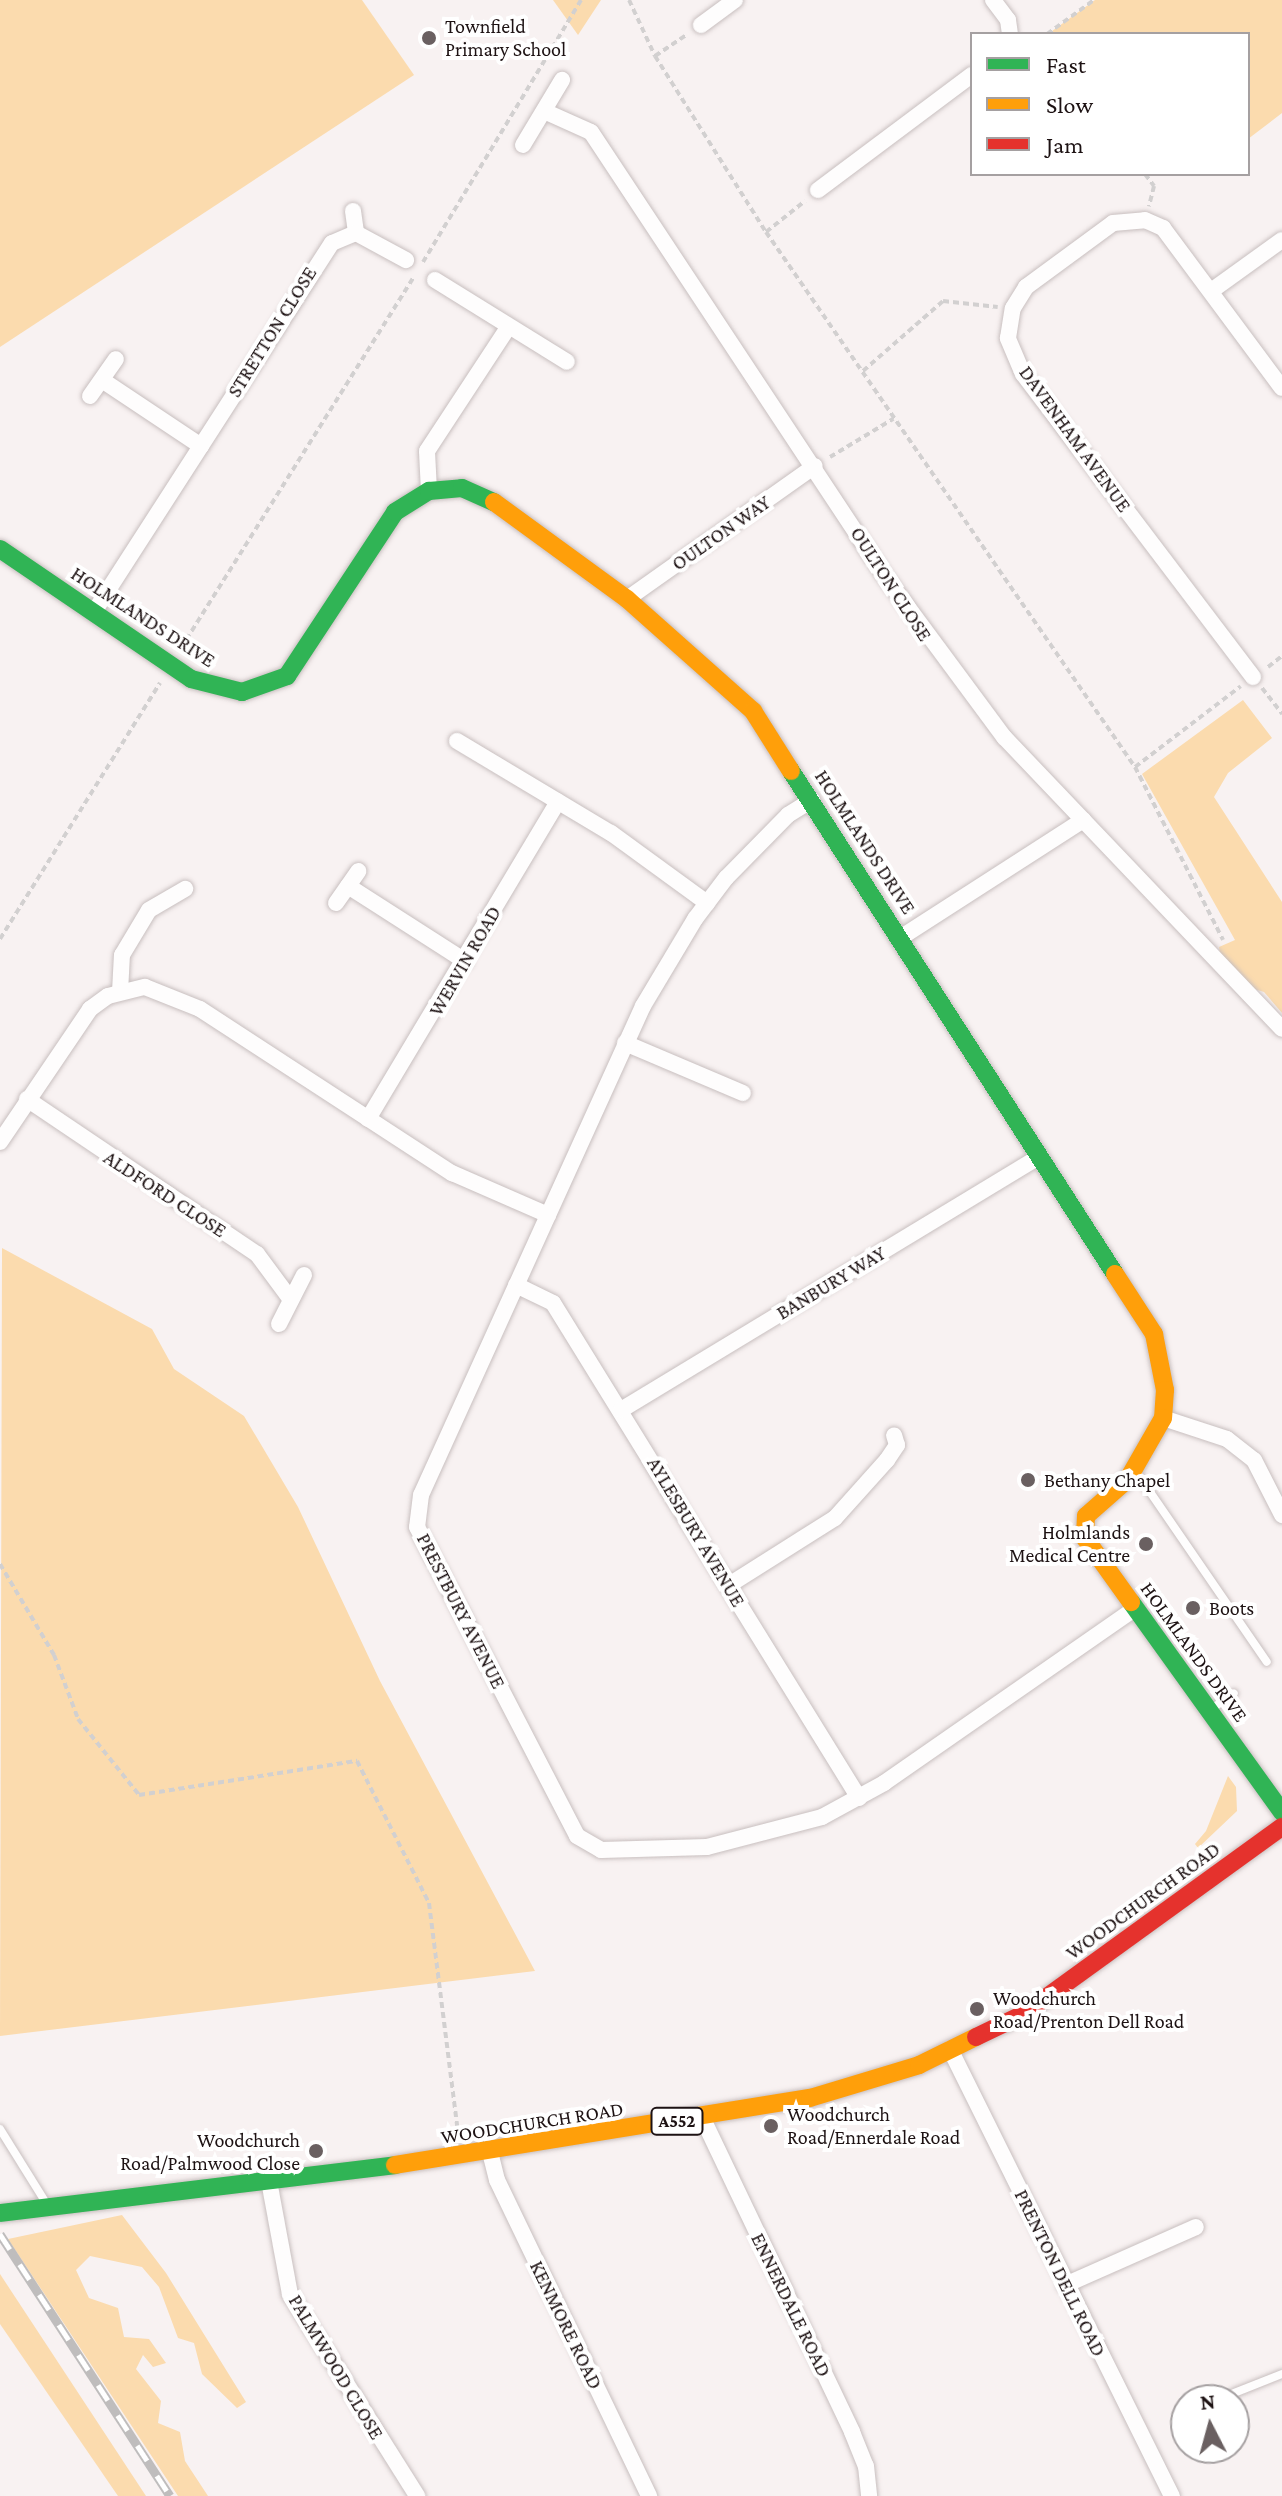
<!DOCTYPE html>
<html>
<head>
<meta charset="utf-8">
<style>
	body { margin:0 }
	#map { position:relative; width:1282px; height:2496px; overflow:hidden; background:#f8f2f2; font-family:"Crimson Pro",serif }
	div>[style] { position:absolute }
	.green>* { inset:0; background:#fbdbae }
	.path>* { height:4px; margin-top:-2px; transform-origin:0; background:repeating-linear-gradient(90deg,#d2d0d0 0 6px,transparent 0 10px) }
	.roads { filter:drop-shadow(0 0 2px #c8bfbf) drop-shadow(0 0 2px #c8bfbf) }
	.lane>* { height:8px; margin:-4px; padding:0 4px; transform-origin:4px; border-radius:4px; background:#fefdfd }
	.street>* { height:16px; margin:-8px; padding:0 8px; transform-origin:8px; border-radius:8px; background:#fefdfd }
	.fast>* { height:18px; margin:-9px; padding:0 9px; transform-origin:9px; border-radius:9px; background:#30b455 }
	.slow>* { height:18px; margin:-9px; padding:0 9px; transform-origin:9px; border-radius:9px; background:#ff9f0a }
	.jam>* { height:18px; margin:-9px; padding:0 9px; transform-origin:9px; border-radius:9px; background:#e5322d }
	.rail>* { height:9px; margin-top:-4.5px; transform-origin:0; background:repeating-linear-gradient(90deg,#fff 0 18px,#bfbdbd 0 36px); box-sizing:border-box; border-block:2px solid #bfbdbd }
	.dots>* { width:22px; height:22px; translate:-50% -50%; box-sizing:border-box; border:4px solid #fff; border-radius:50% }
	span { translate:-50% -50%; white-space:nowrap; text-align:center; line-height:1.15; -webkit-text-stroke:8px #fff; paint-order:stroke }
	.shield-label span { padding:2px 6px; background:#fff; border:2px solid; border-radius:6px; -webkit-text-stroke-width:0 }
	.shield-label { font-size:18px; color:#1d1213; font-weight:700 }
	.poi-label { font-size:20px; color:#1d1213 }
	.left { translate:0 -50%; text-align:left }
	.right { translate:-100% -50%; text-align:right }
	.street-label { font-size:20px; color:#1d1213 }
	.legend { position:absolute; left:970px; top:32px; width:280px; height:144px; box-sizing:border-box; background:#fff; border:2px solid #a5a0a1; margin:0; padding:10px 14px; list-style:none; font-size:24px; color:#1d1213 }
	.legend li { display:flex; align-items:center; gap:16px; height:40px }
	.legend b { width:40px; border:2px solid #a5a0a1 }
	.north { position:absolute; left:1170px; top:2384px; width:80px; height:80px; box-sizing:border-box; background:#fff; border:2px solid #a5a0a1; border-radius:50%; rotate:354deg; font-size:22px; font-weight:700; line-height:32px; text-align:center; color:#1d1213 }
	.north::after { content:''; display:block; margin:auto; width:28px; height:36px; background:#6a6061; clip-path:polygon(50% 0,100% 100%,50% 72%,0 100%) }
</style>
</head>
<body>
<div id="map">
	<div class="green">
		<div style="clip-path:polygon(0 0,362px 0,414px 75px,0 347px)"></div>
		<div style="clip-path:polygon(553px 0,601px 0,578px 35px)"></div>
		<div style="clip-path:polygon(1095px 0,1282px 0,1282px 113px,1248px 139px,1248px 34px,1048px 34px)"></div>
		<div style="clip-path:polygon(1243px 700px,1272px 738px,1228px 773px,1214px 797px,1282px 902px,1282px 1013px,1264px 992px,1241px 985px,1222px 964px,1219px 947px,1235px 940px,1142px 774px)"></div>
		<div style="clip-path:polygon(2px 1248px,152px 1329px,174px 1369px,244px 1416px,298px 1507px,380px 1681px,535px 1971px,0 2036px)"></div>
		<div style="clip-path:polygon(1228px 1776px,1236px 1787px,1237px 1811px,1198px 1848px,1195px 1844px,1206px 1831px)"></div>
		<div style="clip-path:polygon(122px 2215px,166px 2273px,246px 2402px,237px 2408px,202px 2374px,194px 2343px,178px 2338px,159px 2287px,142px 2267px,90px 2256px,76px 2270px,89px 2298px,118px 2308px,124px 2337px,149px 2339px,166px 2363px,153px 2367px,143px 2355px,136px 2369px,161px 2401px,158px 2423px,180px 2432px,185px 2461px,208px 2496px,178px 2496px,8px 2239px)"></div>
		<div style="clip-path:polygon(0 2274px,146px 2496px,118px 2496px,0 2324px)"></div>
	</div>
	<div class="path">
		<div style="left:629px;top:0;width:62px;rotate:65.1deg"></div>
		<div style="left:655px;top:56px;width:208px;rotate:57.8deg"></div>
		<div style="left:766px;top:232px;width:650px;rotate:55.41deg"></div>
		<div style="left:1135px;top:767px;width:194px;rotate:63deg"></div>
		<div style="left:1047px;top:34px;width:58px;rotate:-35.9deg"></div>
		<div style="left:655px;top:56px;width:37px;rotate:-34deg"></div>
		<div style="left:1145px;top:174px;width:15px;rotate:53deg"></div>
		<div style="left:1154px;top:186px;width:21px;rotate:104deg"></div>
		<div style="left:766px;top:232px;width:50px;rotate:-38.5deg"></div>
		<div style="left:423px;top:262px;width:306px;rotate:-58.9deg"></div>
		<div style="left:863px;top:371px;width:106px;rotate:-41.2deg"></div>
		<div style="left:943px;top:301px;width:55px;rotate:6.2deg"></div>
		<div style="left:830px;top:457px;width:74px;rotate:-31.1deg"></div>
		<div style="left:181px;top:648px;width:439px;rotate:-57.9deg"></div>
		<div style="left:1268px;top:667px;width:18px;rotate:-38deg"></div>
		<div style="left:1262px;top:688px;width:33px;rotate:52deg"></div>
		<div style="left:1135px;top:767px;width:133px;rotate:-37.4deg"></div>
		<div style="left:0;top:939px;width:302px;rotate:-58deg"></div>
		<div style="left:0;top:1564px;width:106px;rotate:59.3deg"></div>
		<div style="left:54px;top:1655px;width:68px;rotate:69.4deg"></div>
		<div style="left:78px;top:1719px;width:97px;rotate:51.2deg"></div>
		<div style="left:139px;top:1795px;width:221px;rotate:-8.9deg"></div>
		<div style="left:357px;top:1761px;width:159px;rotate:63.1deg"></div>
		<div style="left:429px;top:1903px;width:225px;rotate:82.8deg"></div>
	</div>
	<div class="roads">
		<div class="lane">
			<div style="left:1137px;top:1473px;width:229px;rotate:55.5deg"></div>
			<div style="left:1210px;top:1710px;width:29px;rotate:-35deg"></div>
			<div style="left:0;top:2129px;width:87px;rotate:58.1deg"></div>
			<div style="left:1234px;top:2393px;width:52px;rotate:-21.6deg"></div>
		</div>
		<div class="street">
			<div style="left:993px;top:0;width:25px;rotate:53deg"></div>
			<div style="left:1008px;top:20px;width:14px;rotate:82deg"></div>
			<div style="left:701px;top:25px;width:42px;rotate:-36.3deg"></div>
			<div style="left:544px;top:111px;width:51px;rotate:24.1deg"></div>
			<div style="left:591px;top:132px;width:531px;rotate:56.52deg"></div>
			<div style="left:884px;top:575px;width:202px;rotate:53.5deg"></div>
			<div style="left:1004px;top:737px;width:403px;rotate:46.4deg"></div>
			<div style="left:523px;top:145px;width:76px;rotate:-59deg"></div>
			<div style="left:818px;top:190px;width:192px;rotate:-36.8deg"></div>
			<div style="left:353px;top:211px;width:22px;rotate:82deg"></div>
			<div style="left:435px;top:280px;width:155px;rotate:31.8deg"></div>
			<div style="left:1211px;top:291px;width:87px;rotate:-35.7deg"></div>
			<div style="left:102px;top:380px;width:119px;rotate:33.7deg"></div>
			<div style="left:90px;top:396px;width:45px;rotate:-54.9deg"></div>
			<div style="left:429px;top:491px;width:40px;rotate:-92.9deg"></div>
			<div style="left:427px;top:451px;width:149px;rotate:-56.7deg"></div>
			<div style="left:627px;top:599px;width:230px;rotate:-35.3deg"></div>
			<div style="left:94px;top:612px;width:439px;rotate:-57.2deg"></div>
			<div style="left:332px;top:243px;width:26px;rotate:-23deg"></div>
			<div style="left:356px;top:233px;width:57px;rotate:28.4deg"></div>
			<div style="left:1253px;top:677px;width:380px;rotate:-127.2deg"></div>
			<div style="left:1023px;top:374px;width:39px;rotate:-113deg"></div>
			<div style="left:1008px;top:338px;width:30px;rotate:-81deg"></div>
			<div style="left:1013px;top:308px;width:25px;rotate:-58deg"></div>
			<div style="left:1026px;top:287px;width:108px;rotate:-36.3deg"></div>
			<div style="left:1113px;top:223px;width:32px;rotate:-5deg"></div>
			<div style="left:1145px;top:220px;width:20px;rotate:24deg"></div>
			<div style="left:1163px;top:228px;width:199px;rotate:53.4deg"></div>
			<div style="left:457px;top:741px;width:179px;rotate:30.9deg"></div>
			<div style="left:611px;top:833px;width:119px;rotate:36.1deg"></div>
			<div style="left:812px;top:800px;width:28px;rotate:148deg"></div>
			<div style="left:788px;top:815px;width:88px;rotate:134.5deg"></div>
			<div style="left:726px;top:878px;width:51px;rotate:127.1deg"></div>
			<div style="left:695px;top:919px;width:101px;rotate:120.9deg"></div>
			<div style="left:643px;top:1006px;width:537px;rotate:114.42deg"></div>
			<div style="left:421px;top:1495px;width:32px;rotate:97deg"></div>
			<div style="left:417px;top:1527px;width:348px;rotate:62.6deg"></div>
			<div style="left:577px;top:1836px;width:28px;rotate:30deg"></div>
			<div style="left:601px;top:1850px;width:106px;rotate:-1.6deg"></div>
			<div style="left:707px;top:1847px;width:119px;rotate:-14.6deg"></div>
			<div style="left:822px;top:1817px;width:71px;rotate:-28.7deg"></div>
			<div style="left:884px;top:1783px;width:307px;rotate:-34.8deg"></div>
			<div style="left:348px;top:886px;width:139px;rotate:32.7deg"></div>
			<div style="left:336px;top:903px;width:39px;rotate:-55deg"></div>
			<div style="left:900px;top:938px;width:218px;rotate:-32.8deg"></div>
			<div style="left:120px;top:992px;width:37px;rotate:-87deg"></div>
			<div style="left:122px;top:955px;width:52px;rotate:-59deg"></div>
			<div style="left:149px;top:910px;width:42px;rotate:-30.3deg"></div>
			<div style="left:625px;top:1043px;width:128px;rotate:23deg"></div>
			<div style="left:27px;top:1099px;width:277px;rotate:34deg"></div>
			<div style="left:257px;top:1254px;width:57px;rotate:53.5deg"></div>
			<div style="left:368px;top:1119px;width:370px;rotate:-59.1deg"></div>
			<div style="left:0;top:1142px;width:161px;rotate:-55.9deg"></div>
			<div style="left:90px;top:1009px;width:22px;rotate:-36deg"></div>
			<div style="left:108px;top:996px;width:38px;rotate:-14deg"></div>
			<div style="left:145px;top:987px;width:59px;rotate:21.8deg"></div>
			<div style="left:200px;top:1009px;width:301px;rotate:33.1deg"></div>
			<div style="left:452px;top:1173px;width:105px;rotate:23.6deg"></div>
			<div style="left:516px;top:1285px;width:41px;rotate:25.9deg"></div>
			<div style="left:553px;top:1303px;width:582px;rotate:58.28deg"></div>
			<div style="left:279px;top:1324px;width:55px;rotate:-63deg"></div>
			<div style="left:621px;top:1410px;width:490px;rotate:-31.2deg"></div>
			<div style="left:1163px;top:1418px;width:67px;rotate:18.2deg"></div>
			<div style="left:1227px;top:1439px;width:34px;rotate:38deg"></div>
			<div style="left:1254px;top:1460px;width:62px;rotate:63deg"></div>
			<div style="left:729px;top:1585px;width:125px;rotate:-32.3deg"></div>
			<div style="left:835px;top:1518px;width:78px;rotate:-48.1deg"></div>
			<div style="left:887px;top:1460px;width:18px;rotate:-56deg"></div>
			<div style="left:897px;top:1445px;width:10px;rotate:-107deg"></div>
			<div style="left:950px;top:2049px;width:499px;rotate:63.6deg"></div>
			<div style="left:702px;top:2117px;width:349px;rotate:64.5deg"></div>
			<div style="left:852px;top:2432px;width:37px;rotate:68deg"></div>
			<div style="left:866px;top:2466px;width:30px;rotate:84deg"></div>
			<div style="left:490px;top:2152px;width:29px;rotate:76deg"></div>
			<div style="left:497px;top:2180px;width:351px;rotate:64.3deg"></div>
			<div style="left:269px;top:2181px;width:115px;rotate:79.5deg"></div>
			<div style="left:290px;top:2294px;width:239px;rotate:57.8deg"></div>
			<div style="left:1065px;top:2285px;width:143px;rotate:-23.9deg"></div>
		</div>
		<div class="fast">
			<div style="left:0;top:549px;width:231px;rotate:34.2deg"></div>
			<div style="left:191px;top:679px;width:53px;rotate:14.3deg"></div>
			<div style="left:242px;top:692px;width:48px;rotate:-19.6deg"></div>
			<div style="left:287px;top:676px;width:196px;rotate:-56.6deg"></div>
			<div style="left:395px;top:512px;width:40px;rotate:-32deg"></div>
			<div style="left:429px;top:491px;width:33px;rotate:-5deg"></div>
			<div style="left:462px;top:488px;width:35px;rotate:24deg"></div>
			<div style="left:791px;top:771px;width:598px;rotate:57.21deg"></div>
			<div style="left:1131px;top:1602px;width:259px;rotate:54.3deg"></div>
			<div style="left:0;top:2213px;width:398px;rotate:-6.9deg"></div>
		</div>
		<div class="slow">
			<div style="left:494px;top:502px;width:165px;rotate:36.1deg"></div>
			<div style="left:627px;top:599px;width:169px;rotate:41.6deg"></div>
			<div style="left:753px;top:711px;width:71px;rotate:57.7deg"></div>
			<div style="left:1115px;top:1274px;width:72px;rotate:57deg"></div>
			<div style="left:1154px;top:1334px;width:57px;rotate:78.9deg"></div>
			<div style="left:1165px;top:1390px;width:28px;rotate:94deg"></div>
			<div style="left:1163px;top:1418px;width:70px;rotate:119.8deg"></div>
			<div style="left:1128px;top:1479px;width:56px;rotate:138.6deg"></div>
			<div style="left:1086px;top:1516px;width:22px;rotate:93deg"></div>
			<div style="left:1085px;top:1538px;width:79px;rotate:54.3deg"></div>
			<div style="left:395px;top:2165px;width:420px;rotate:-9.2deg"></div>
			<div style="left:810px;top:2098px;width:114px;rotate:-16.8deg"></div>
			<div style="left:919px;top:2065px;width:64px;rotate:-26.2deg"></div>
		</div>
		<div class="jam">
			<div style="left:976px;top:2037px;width:51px;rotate:-25.6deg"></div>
			<div style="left:1022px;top:2015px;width:321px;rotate:-35.9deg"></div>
		</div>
	</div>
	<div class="rail">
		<div style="left:0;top:2234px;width:312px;rotate:57deg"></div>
	</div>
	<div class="dots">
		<div style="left:429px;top:38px;background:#6a6061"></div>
		<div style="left:1028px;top:1480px;background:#6a6061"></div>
		<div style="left:1146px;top:1544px;background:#6a6061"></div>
		<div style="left:1193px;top:1608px;background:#6a6061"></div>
		<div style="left:977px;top:2009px;background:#6a6061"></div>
		<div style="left:771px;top:2126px;background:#6a6061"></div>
		<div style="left:316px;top:2151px;background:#6a6061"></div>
	</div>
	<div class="shield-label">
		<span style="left:677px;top:2121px">A552</span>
	</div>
	<div class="poi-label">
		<span class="left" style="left:445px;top:38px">Townfield<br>Primary School</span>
		<span class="left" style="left:1044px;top:1480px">Bethany Chapel</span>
		<span class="right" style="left:1130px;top:1544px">Holmlands<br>Medical Centre</span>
		<span class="left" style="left:1209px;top:1608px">Boots</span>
		<span class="left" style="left:993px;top:2010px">Woodchurch<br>Road/Prenton Dell Road</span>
		<span class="left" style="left:787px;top:2126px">Woodchurch<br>Road/Ennerdale Road</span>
		<span class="right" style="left:300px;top:2152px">Woodchurch<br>Road/Palmwood Close</span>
	</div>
	<div class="street-label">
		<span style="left:272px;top:332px;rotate:-58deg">STRETTON CLOSE</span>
		<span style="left:1075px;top:439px;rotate:54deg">DAVENHAM AVENUE</span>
		<span style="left:721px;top:533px;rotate:-35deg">OULTON WAY</span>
		<span style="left:891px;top:584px;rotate:57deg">OULTON CLOSE</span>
		<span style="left:143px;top:617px;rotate:33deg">HOLMLANDS DRIVE</span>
		<span style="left:865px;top:842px;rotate:57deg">HOLMLANDS DRIVE</span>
		<span style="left:465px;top:961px;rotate:-60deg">WERVIN ROAD</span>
		<span style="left:165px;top:1194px;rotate:33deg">ALDFORD CLOSE</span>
		<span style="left:831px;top:1283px;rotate:-31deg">BANBURY WAY</span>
		<span style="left:696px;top:1532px;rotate:59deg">AYLESBURY AVENUE</span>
		<span style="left:461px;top:1611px;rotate:63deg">PRESTBURY AVENUE</span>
		<span style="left:1194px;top:1652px;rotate:54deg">HOLMLANDS DRIVE</span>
		<span style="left:1143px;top:1901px;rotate:-36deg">WOODCHURCH ROAD</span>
		<span style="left:532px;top:2123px;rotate:-9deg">WOODCHURCH ROAD</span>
		<span style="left:1060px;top:2273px;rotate:64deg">PRENTON DELL ROAD</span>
		<span style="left:791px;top:2305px;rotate:64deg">ENNERDALE ROAD</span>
		<span style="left:566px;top:2325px;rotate:64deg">KENMORE ROAD</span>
		<span style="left:336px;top:2367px;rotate:59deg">PALMWOOD CLOSE</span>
	</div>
	<ul class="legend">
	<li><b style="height:10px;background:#30b455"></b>Fast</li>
	<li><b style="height:10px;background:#ff9f0a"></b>Slow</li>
	<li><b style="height:10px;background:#e5322d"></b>Jam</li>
	</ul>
	<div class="north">N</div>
</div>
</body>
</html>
